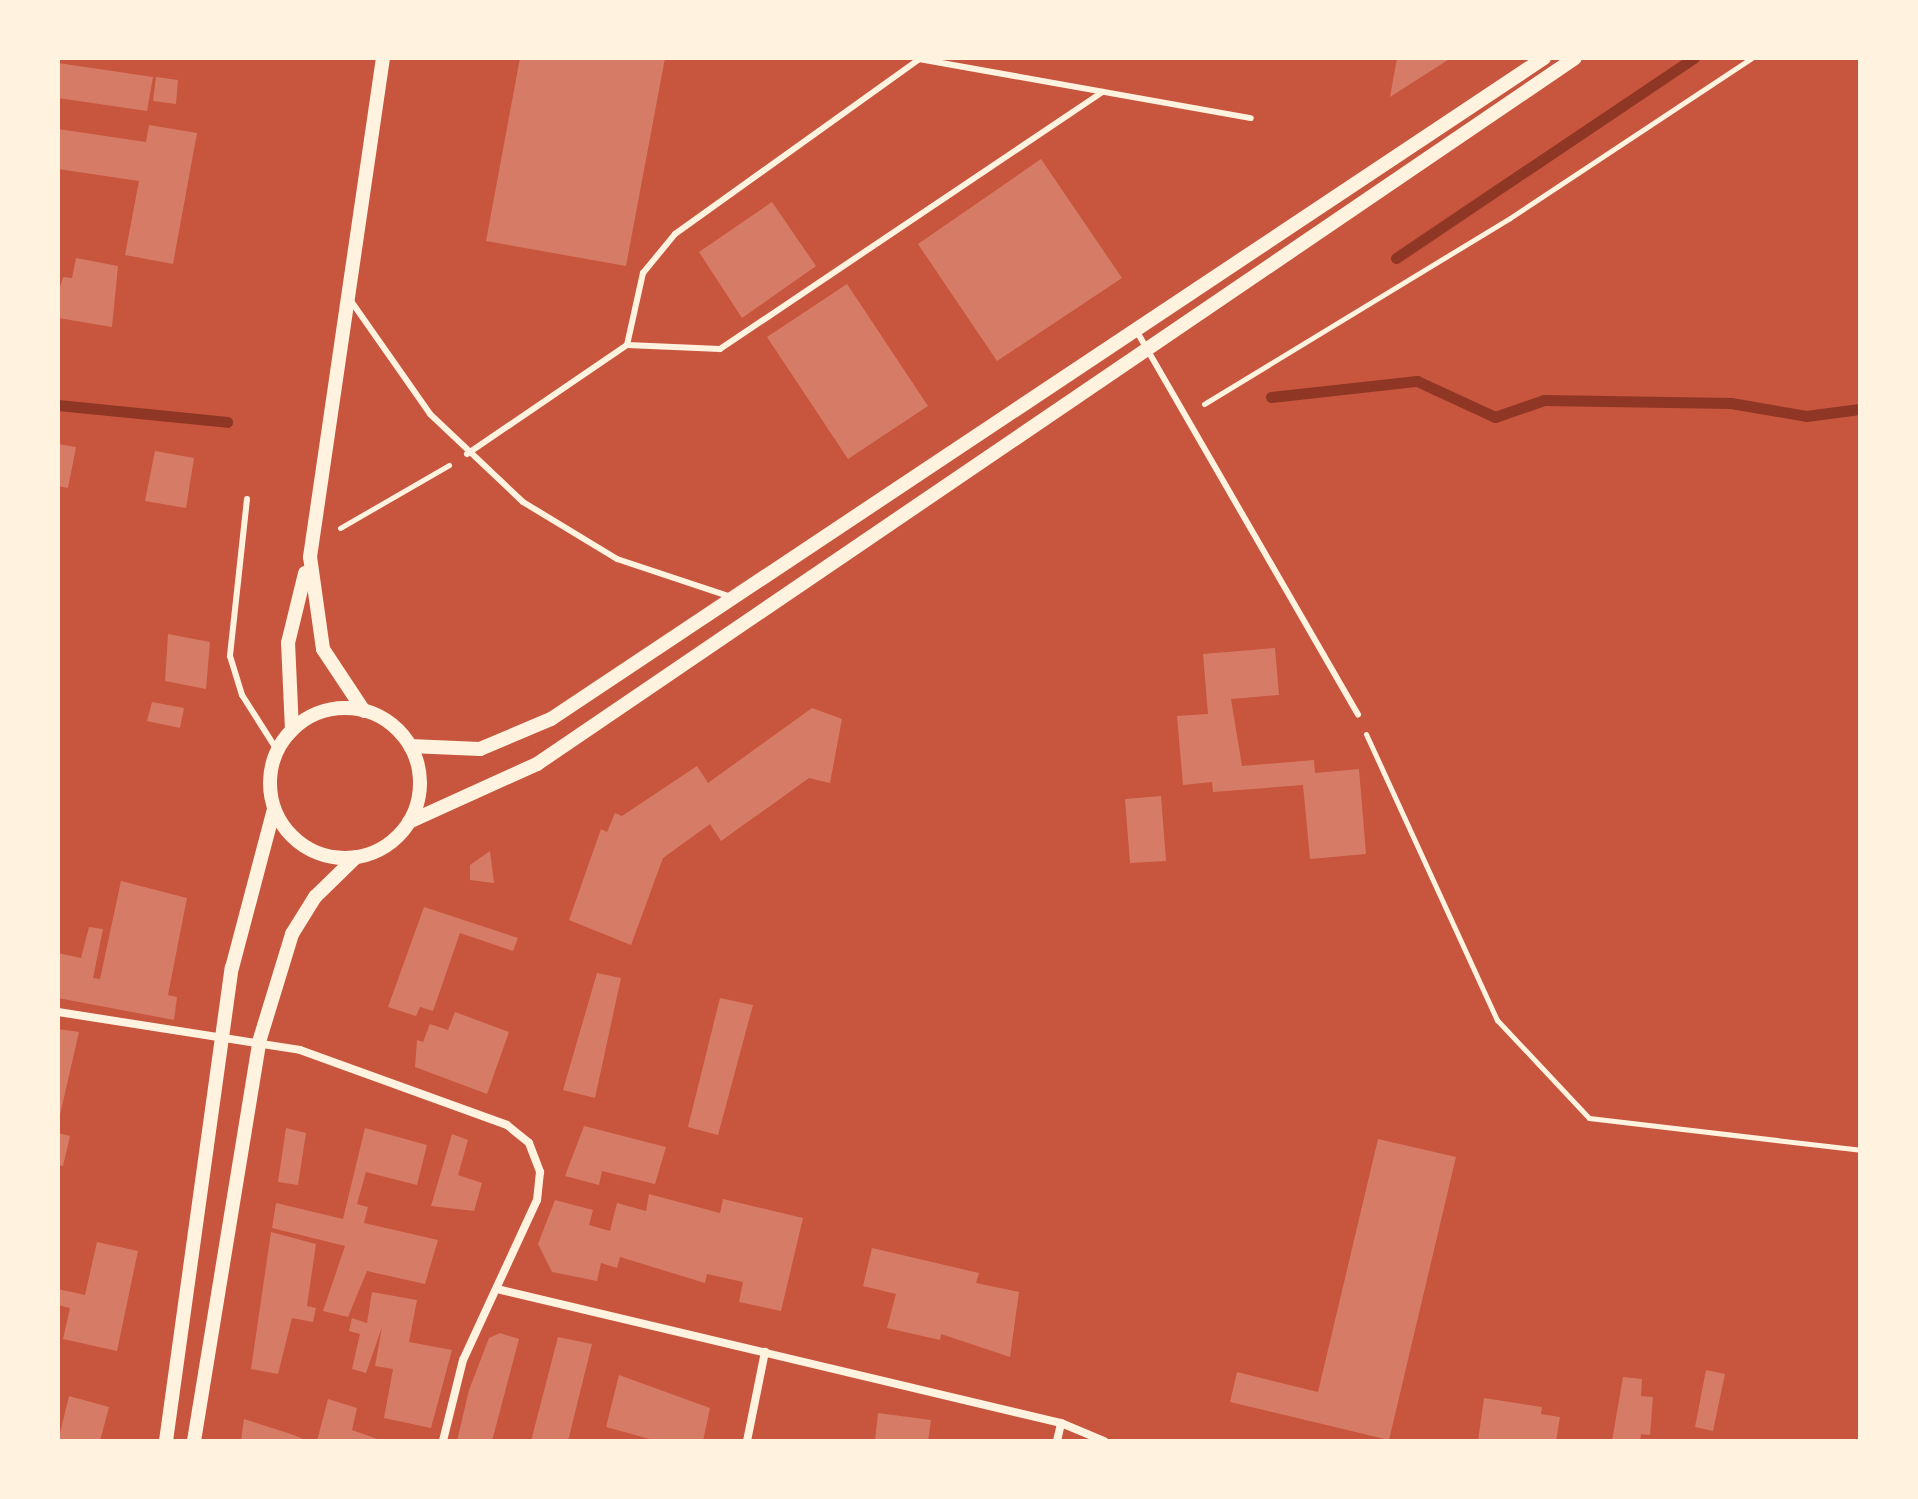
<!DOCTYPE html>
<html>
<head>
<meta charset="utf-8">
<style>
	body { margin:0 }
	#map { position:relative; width:1918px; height:1499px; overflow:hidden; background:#c8553d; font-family:Inter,sans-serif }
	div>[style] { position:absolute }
	.stream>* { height:11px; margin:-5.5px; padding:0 5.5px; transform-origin:5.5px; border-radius:5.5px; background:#8f3625 }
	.building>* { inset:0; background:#d67c66 }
	.path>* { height:5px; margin:-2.5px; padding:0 2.5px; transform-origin:2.5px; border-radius:2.5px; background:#fff3e0 }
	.service>* { height:6px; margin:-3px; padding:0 3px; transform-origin:3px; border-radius:3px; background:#fff3e0 }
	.minor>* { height:8px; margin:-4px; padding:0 4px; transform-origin:4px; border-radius:4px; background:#fff3e0 }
	.tertiary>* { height:14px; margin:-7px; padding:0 7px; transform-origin:7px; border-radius:7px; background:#fff3e0 }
	.tertiary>.ring { margin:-7px; padding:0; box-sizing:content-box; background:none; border:14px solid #fff3e0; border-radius:50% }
	span { translate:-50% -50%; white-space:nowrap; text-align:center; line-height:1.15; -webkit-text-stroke:8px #fff3e0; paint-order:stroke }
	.frame { position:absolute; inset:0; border:60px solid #fff3e0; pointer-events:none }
</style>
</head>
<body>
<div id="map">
	<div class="stream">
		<div style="left:1396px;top:258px;width:359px;rotate:-33.9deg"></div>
		<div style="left:1271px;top:397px;width:147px;rotate:-6.3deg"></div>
		<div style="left:1417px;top:381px;width:86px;rotate:24.8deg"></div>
		<div style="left:1495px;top:417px;width:52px;rotate:-19.1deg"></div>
		<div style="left:1544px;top:400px;width:187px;rotate:0.9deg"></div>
		<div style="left:1731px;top:403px;width:76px;rotate:9.8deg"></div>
		<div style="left:1806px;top:416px;width:54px;rotate:-7.4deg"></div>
		<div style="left:58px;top:405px;width:170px;rotate:5.7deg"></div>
	</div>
	<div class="building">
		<div style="clip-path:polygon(520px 58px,665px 58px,626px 266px,486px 241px)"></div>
		<div style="clip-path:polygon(1397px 58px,1451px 58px,1390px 97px)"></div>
		<div style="clip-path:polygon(58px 63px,153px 77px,147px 111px,58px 98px)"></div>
		<div style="clip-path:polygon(156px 77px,178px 80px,176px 104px,153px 101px)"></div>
		<div style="clip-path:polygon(149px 125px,197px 133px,173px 264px,125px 255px,139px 181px,58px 169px,58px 129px,146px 142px)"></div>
		<div style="clip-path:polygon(1041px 159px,1122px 278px,997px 361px,918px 244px)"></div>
		<div style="clip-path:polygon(772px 202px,816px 266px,742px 318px,699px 252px)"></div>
		<div style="clip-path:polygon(76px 258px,118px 266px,112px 327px,58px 318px,58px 294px,63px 277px,72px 278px)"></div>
		<div style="clip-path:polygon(847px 284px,928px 406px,848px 459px,767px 337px)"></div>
		<div style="clip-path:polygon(58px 444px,76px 447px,68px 488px,58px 486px)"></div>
		<div style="clip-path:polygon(155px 451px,194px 458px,186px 508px,145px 501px)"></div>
		<div style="clip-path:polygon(168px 634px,210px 642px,206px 689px,165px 681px)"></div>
		<div style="clip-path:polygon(1275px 648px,1279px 695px,1231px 699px,1242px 766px,1314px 760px,1315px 773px,1359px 769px,1366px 854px,1310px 859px,1303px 785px,1213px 792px,1212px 782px,1183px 785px,1177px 716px,1208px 714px,1203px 654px)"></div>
		<div style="clip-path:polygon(152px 702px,184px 708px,180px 728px,147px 721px)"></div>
		<div style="clip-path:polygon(812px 708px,842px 719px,830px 783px,809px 778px,721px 841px,710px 824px,663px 858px,631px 945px,569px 920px,601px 829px,607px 832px,615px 813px,622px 816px,697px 766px,708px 783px)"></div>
		<div style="clip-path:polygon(1161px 796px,1166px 861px,1130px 863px,1125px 799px)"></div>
		<div style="clip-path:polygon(490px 851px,494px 883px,470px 880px,470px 865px)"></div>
		<div style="clip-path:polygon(121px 881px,187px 898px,168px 995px,177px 997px,174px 1020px,58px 998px,58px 953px,81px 958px,89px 927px,103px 929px,93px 978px,100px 979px)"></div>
		<div style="clip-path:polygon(424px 907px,518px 938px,513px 951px,460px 933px,433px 1011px,420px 1007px,416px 1016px,388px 1007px)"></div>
		<div style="clip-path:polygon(597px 973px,621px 978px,595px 1098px,563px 1090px)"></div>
		<div style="clip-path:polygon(720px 998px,753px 1005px,718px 1135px,688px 1127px)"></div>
		<div style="clip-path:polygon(455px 1012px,509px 1032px,487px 1094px,415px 1067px,417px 1040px,423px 1042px,430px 1024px,448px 1030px)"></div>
		<div style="clip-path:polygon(58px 1029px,79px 1032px,59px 1119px,58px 1119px)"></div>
		<div style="clip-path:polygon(584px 1126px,666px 1147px,655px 1184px,602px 1171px,599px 1185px,565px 1176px)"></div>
		<div style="clip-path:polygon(286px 1128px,306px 1133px,298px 1185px,278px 1182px)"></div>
		<div style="clip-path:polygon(365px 1128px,427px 1145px,417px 1185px,366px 1172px,357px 1204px,368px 1207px,364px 1223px,438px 1240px,425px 1284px,367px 1271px,348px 1317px,323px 1311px,345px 1246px,272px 1228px,276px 1203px,343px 1219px)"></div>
		<div style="clip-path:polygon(58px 1133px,70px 1136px,63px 1166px,58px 1165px)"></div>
		<div style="clip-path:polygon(452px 1134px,468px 1140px,458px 1175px,482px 1183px,474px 1211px,431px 1206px)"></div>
		<div style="clip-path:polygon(1378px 1139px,1456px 1157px,1389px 1440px,1230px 1402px,1237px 1372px,1318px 1392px)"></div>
		<div style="clip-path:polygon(649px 1194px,720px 1213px,723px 1199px,803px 1218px,781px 1311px,739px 1302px,743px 1282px,707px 1274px,705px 1283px,620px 1257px,617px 1268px,601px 1263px,597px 1281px,552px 1272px,538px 1244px,555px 1200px,593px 1210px,589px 1225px,610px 1231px,617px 1203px,646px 1211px)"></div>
		<div style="clip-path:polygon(271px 1232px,316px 1244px,307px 1306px,316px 1308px,313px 1322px,292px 1318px,278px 1374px,251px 1369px)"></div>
		<div style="clip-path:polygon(97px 1242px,138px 1251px,117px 1351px,63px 1339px,70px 1308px,58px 1305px,58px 1289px,85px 1295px)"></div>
		<div style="clip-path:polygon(872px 1248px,979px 1273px,976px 1283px,1019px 1292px,1010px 1357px,941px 1334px,940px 1340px,887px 1328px,896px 1294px,863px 1286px)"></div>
		<div style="clip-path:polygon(372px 1292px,417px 1300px,409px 1342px,452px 1350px,431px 1428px,384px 1418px,393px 1369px,375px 1366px,382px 1327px,366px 1373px,352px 1369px,360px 1334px,349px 1331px,352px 1318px,367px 1323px)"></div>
		<div style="clip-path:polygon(500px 1333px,519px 1339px,492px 1441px,457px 1441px,469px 1390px,489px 1338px)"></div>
		<div style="clip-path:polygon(558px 1337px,592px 1344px,568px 1441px,531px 1441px)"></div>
		<div style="clip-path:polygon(1706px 1370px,1725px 1374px,1713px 1431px,1695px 1427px)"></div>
		<div style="clip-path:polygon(619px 1375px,710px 1408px,703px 1441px,657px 1441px,606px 1427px)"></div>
		<div style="clip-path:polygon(1623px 1377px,1642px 1379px,1641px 1396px,1653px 1397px,1650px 1435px,1641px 1434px,1640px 1441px,1612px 1441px)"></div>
		<div style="clip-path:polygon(69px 1396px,109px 1407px,100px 1441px,58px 1441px)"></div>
		<div style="clip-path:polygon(1484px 1398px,1542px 1407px,1541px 1414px,1560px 1417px,1556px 1441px,1478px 1441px)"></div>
		<div style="clip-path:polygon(328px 1399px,357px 1408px,352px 1430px,383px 1441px,317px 1441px)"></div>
		<div style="clip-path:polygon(878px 1413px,931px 1420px,928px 1441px,875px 1441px)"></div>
		<div style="clip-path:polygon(244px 1419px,291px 1434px,308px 1441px,241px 1441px)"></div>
	</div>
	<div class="path">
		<div style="left:1204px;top:404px;width:358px;rotate:-31.3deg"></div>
		<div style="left:1510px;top:218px;width:290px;rotate:-33.5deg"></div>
		<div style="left:340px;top:528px;width:126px;rotate:-30deg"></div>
		<div style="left:1366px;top:734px;width:315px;rotate:65.4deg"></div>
		<div style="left:1497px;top:1020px;width:134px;rotate:46.8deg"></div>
		<div style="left:1589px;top:1118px;width:273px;rotate:6.7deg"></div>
	</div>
	<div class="service">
		<div style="left:351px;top:301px;width:138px;rotate:55deg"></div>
		<div style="left:430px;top:414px;width:128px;rotate:43.4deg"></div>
		<div style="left:523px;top:502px;width:110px;rotate:31.2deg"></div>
		<div style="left:617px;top:559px;width:120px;rotate:18.4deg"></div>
		<div style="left:1136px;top:330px;width:444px;rotate:60deg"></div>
		<div style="left:627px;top:345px;width:93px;rotate:2.5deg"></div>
		<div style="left:720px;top:349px;width:461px;rotate:-33.9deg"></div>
		<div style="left:467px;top:454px;width:194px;rotate:-34.3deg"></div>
		<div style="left:627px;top:345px;width:74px;rotate:-77.5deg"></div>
		<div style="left:643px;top:273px;width:50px;rotate:-50.6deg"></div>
		<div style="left:675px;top:234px;width:300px;rotate:-35.6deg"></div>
		<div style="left:919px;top:59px;width:337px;rotate:10.1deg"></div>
		<div style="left:247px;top:499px;width:158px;rotate:96.2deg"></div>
		<div style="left:230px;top:656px;width:41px;rotate:72.9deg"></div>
		<div style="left:242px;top:695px;width:65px;rotate:57.5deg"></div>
	</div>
	<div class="minor">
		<div style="left:58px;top:1012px;width:245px;rotate:8.9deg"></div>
		<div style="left:300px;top:1050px;width:220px;rotate:19.9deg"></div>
		<div style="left:507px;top:1125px;width:28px;rotate:39deg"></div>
		<div style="left:529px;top:1143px;width:31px;rotate:69deg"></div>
		<div style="left:540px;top:1172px;width:28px;rotate:96deg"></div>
		<div style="left:537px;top:1200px;width:176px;rotate:114.8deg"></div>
		<div style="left:463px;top:1360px;width:83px;rotate:103.9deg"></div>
		<div style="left:501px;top:1290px;width:576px;rotate:13.36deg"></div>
		<div style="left:1061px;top:1423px;width:47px;rotate:22.7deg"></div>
		<div style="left:747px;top:1441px;width:91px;rotate:-78.6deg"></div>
		<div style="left:1057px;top:1441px;width:18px;rotate:-77deg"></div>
	</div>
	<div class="tertiary">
		<div class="ring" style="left:270px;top:708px;width:136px;height:136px"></div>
		<div style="left:364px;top:711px;width:74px;rotate:-123.5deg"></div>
		<div style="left:323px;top:649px;width:93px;rotate:-98deg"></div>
		<div style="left:310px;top:557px;width:504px;rotate:-81.68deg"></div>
		<div style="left:292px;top:730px;width:87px;rotate:-92.6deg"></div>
		<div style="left:288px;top:643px;width:72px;rotate:-76.3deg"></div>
		<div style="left:410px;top:746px;width:70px;rotate:2.5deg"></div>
		<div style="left:480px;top:749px;width:77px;rotate:-22.9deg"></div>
		<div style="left:551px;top:719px;width:1193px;rotate:-33.65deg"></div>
		<div style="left:409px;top:822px;width:141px;rotate:-24.4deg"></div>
		<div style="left:537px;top:764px;width:1255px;rotate:-34.22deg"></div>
		<div style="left:166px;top:1441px;width:478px;rotate:-82.1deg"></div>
		<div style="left:232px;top:968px;width:164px;rotate:-75.2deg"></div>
		<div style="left:194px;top:1441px;width:404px;rotate:-80.7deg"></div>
		<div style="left:259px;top:1042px;width:113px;rotate:-73deg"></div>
		<div style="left:292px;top:934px;width:44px;rotate:-58.1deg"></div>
		<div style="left:315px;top:897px;width:57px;rotate:-44.3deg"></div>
	</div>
	<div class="frame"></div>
</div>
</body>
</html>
